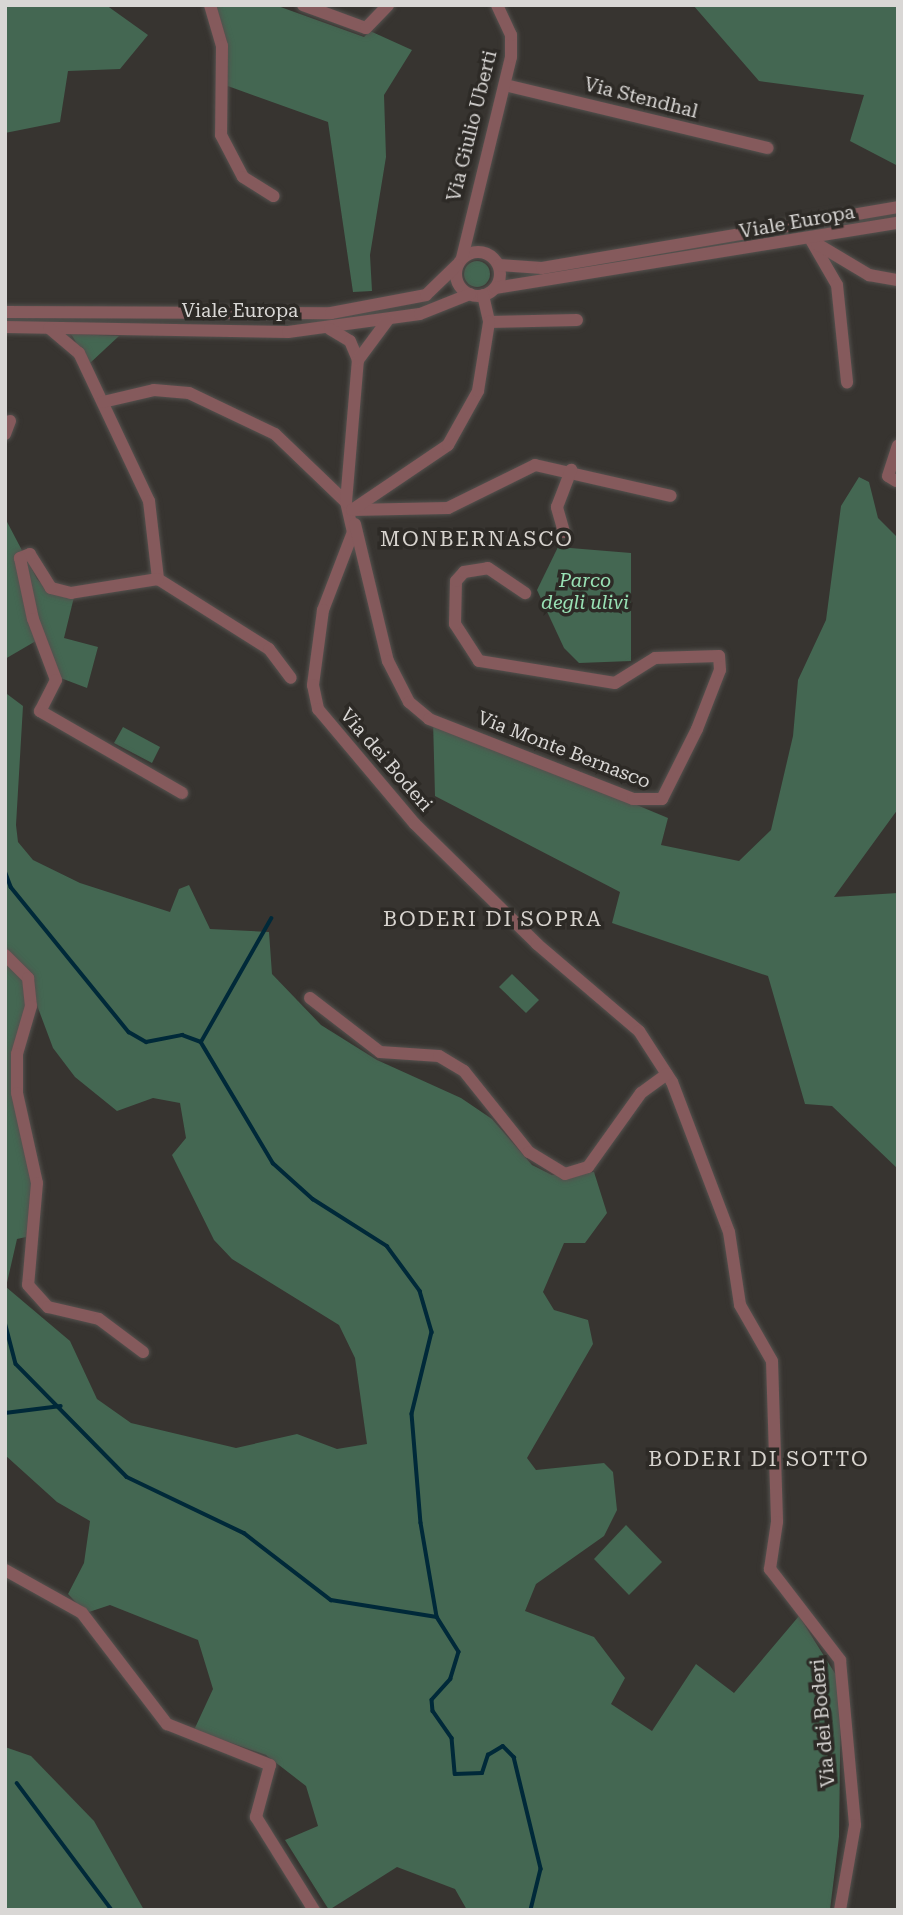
<!DOCTYPE html>
<html>
<head>
<meta charset="utf-8">
<style>
	body { margin:0 }
	#map { position:relative; width:903px; height:1915px; overflow:hidden; background:#373430; font-family:"Roboto Serif",serif }
	div>[style] { position:absolute }
	.green>* { inset:0; background:#446752 }
	.round { border-radius:50% }
	.stream>* { height:3.5px; margin:-1.75px; padding:0 1.75px; transform-origin:1.75px; border-radius:1.75px; background:#002939 }
	.roads { filter:drop-shadow(0 0 2px #54514e) drop-shadow(0 0 2px #54514e) }
	.minor>* { height:12px; margin:-6px; padding:0 6px; transform-origin:6px; border-radius:6px; background:#855a5c }
	.minor>.ring { margin:-6px; padding:0; box-sizing:content-box; background:none; border:12px solid #855a5c; border-radius:50% }
	span { translate:-50% -50%; white-space:nowrap; text-align:center; line-height:1.15; -webkit-text-stroke:7px #2d2a26; paint-order:stroke }
	.street-label { font-size:19px; color:#d9d7d5 }
	.park-label { font-size:19px; color:#99e2b5; font-style:italic }
	.neighbourhood-label { font-size:21px; color:#d7d3ce; letter-spacing:2px }
	.frame { position:absolute; inset:0; border:7px solid #d9d7d5; pointer-events:none }
</style>
</head>
<body>
<div id="map">
	<div class="green">
		<div style="clip-path:polygon(5px 5px,106px 5px,148px 35px,120px 69px,68px 71px,60px 122px,5px 133px)"></div>
		<div style="clip-path:polygon(216px 5px,275px 5px,364px 37px,370px 31px,412px 50px,384px 95px,386px 157px,370px 255px,372px 291px,353px 292px,328px 122px,225px 85px,227px 42px)"></div>
		<div style="clip-path:polygon(693px 5px,898px 5px,898px 166px,850px 141px,864px 95px,759px 81px)"></div>
		<div class="round" style="left:464px;top:261px;width:26px;height:26px"></div>
		<div style="clip-path:polygon(71px 334px,119px 336px,89px 364px)"></div>
		<div style="clip-path:polygon(859px 477px,869px 482px,878px 518px,898px 538px,898px 809px,834px 897px,898px 893px,898px 1169px,832px 1106px,805px 1104px,768px 976px,612px 923px,620px 892px,435px 796px,433px 720px,668px 818px,661px 845px,739px 861px,771px 830px,793px 736px,798px 680px,826px 620px,841px 506px)"></div>
		<div style="clip-path:polygon(5px 518px,37px 579px,49px 592px,74px 597px,64px 638px,98px 647px,87px 688px,58px 677px,41px 638px,5px 659px)"></div>
		<div style="clip-path:polygon(558px 547px,631px 553px,631px 661px,579px 663px,564px 648px,537px 590px)"></div>
		<div style="clip-path:polygon(evenodd,5px 665px,7px 694px,23px 706px,16px 825px,18px 842px,33px 860px,80px 883px,170px 912px,179px 889px,189px 885px,210px 929px,269px 932px,272px 974px,321px 1025px,377px 1060px,461px 1098px,492px 1119px,532px 1165px,552px 1175px,594px 1172px,607px 1213px,585px 1243px,564px 1243px,543px 1292px,554px 1310px,588px 1320px,593px 1344px,527px 1458px,536px 1470px,604px 1463px,613px 1472px,617px 1510px,604px 1536px,536px 1584px,525px 1611px,594px 1637px,625px 1678px,611px 1704px,652px 1731px,696px 1664px,734px 1693px,799px 1616px,841px 1683px,839px 1837px,830px 1910px,467px 1910px,455px 1889px,397px 1867px,329px 1910px,285px 1840px,318px 1826px,306px 1786px,266px 1755px,194px 1730px,213px 1689px,198px 1640px,110px 1605px,86px 1613px,68px 1594px,84px 1563px,90px 1521px,57px 1502px,5px 1455px,5px 665px,35px 1000px,53px 1048px,75px 1077px,117px 1111px,153px 1098px,180px 1103px,186px 1138px,172px 1155px,214px 1240px,232px 1259px,339px 1325px,355px 1358px,367px 1444px,337px 1449px,297px 1434px,236px 1448px,131px 1423px,97px 1399px,70px 1341px,6px 1287px,17px 1239px,26px 1237px,34px 1186px,13px 1056px,35px 1000px)"></div>
		<div style="clip-path:polygon(123px 727px,160px 747px,152px 763px,114px 743px)"></div>
		<div style="clip-path:polygon(512px 974px,539px 1000px,526px 1013px,499px 987px)"></div>
		<div style="clip-path:polygon(626px 1525px,662px 1562px,629px 1595px,594px 1559px)"></div>
		<div style="clip-path:polygon(5px 1747px,31px 1756px,94px 1821px,144px 1910px,5px 1910px)"></div>
	</div>
	<div class="stream">
		<div style="left:5px;top:871px;width:17px;rotate:69deg"></div>
		<div style="left:11px;top:887px;width:187px;rotate:50.9deg"></div>
		<div style="left:129px;top:1032px;width:20px;rotate:30deg"></div>
		<div style="left:146px;top:1042px;width:37px;rotate:-11deg"></div>
		<div style="left:182px;top:1035px;width:20px;rotate:20deg"></div>
		<div style="left:201px;top:1042px;width:141px;rotate:59.2deg"></div>
		<div style="left:273px;top:1163px;width:54px;rotate:42deg"></div>
		<div style="left:313px;top:1199px;width:88px;rotate:32.4deg"></div>
		<div style="left:387px;top:1246px;width:56px;rotate:53.7deg"></div>
		<div style="left:420px;top:1291px;width:43px;rotate:73.7deg"></div>
		<div style="left:432px;top:1332px;width:84px;rotate:103.7deg"></div>
		<div style="left:412px;top:1414px;width:109px;rotate:85.3deg"></div>
		<div style="left:421px;top:1523px;width:95px;rotate:80.3deg"></div>
		<div style="left:437px;top:1617px;width:41px;rotate:57.8deg"></div>
		<div style="left:459px;top:1652px;width:28px;rotate:107deg"></div>
		<div style="left:451px;top:1679px;width:28px;rotate:132deg"></div>
		<div style="left:432px;top:1700px;width:11px;rotate:85deg"></div>
		<div style="left:433px;top:1711px;width:33px;rotate:55deg"></div>
		<div style="left:452px;top:1738px;width:36px;rotate:85deg"></div>
		<div style="left:455px;top:1774px;width:27px;rotate:-2deg"></div>
		<div style="left:482px;top:1773px;width:19px;rotate:-72deg"></div>
		<div style="left:488px;top:1755px;width:17px;rotate:-31deg"></div>
		<div style="left:503px;top:1746px;width:16px;rotate:45deg"></div>
		<div style="left:514px;top:1757px;width:115px;rotate:76.4deg"></div>
		<div style="left:541px;top:1869px;width:42px;rotate:103.7deg"></div>
		<div style="left:201px;top:1042px;width:142px;rotate:-60.4deg"></div>
		<div style="left:5px;top:1322px;width:43px;rotate:75.3deg"></div>
		<div style="left:16px;top:1364px;width:158px;rotate:45.5deg"></div>
		<div style="left:127px;top:1477px;width:130px;rotate:25.6deg"></div>
		<div style="left:244px;top:1533px;width:110px;rotate:37.6deg"></div>
		<div style="left:331px;top:1600px;width:107px;rotate:9.1deg"></div>
		<div style="left:5px;top:1413px;width:56px;rotate:-7.1deg"></div>
		<div style="left:17px;top:1783px;width:159px;rotate:53.2deg"></div>
	</div>
	<div class="roads">
		<div class="minor">
			<div style="left:210px;top:5px;width:43px;rotate:73.7deg"></div>
			<div style="left:222px;top:46px;width:89px;rotate:90.6deg"></div>
			<div style="left:221px;top:135px;width:47px;rotate:62.4deg"></div>
			<div style="left:243px;top:177px;width:36px;rotate:32deg"></div>
			<div style="left:303px;top:5px;width:67px;rotate:20.1deg"></div>
			<div style="left:366px;top:28px;width:32px;rotate:-46deg"></div>
			<div style="left:505px;top:85px;width:270px;rotate:13.5deg"></div>
			<div style="left:811px;top:240px;width:52px;rotate:60deg"></div>
			<div style="left:837px;top:285px;width:98px;rotate:84.1deg"></div>
			<div style="left:817px;top:244px;width:61px;rotate:30.8deg"></div>
			<div style="left:869px;top:275px;width:29px;rotate:10deg"></div>
			<div class="ring" style="left:456px;top:252px;width:32px;height:32px"></div>
			<div style="left:462px;top:258px;width:207px;rotate:-76.3deg"></div>
			<div style="left:511px;top:57px;width:22px;rotate:-90deg"></div>
			<div style="left:511px;top:35px;width:33px;rotate:-115deg"></div>
			<div style="left:499px;top:265px;width:43px;rotate:4deg"></div>
			<div style="left:542px;top:268px;width:361px;rotate:-9.7deg"></div>
			<div style="left:495px;top:288px;width:408px;rotate:-9.2deg"></div>
			<div style="left:483px;top:295px;width:28px;rotate:77deg"></div>
			<div style="left:489px;top:322px;width:88px;rotate:-1.3deg"></div>
			<div style="left:5px;top:312px;width:326px;rotate:0.2deg"></div>
			<div style="left:331px;top:313px;width:97px;rotate:-10.7deg"></div>
			<div style="left:426px;top:295px;width:43px;rotate:-44.1deg"></div>
			<div style="left:5px;top:327px;width:283px;rotate:1deg"></div>
			<div style="left:288px;top:332px;width:133px;rotate:-7.8deg"></div>
			<div style="left:420px;top:314px;width:54px;rotate:-21.8deg"></div>
			<div style="left:49px;top:328px;width:39px;rotate:40deg"></div>
			<div style="left:79px;top:353px;width:164px;rotate:64.7deg"></div>
			<div style="left:149px;top:501px;width:79px;rotate:83.4deg"></div>
			<div style="left:158px;top:579px;width:131px;rotate:32.2deg"></div>
			<div style="left:269px;top:649px;width:36px;rotate:53deg"></div>
			<div style="left:330px;top:329px;width:23px;rotate:31deg"></div>
			<div style="left:350px;top:341px;width:21px;rotate:67deg"></div>
			<div style="left:103px;top:402px;width:52px;rotate:-13.2deg"></div>
			<div style="left:154px;top:390px;width:35px;rotate:5deg"></div>
			<div style="left:189px;top:393px;width:95px;rotate:25.5deg"></div>
			<div style="left:275px;top:434px;width:98px;rotate:43.8deg"></div>
			<div style="left:346px;top:502px;width:31px;rotate:77deg"></div>
			<div style="left:353px;top:532px;width:84px;rotate:111deg"></div>
			<div style="left:323px;top:610px;width:76px;rotate:97.6deg"></div>
			<div style="left:313px;top:685px;width:25px;rotate:78deg"></div>
			<div style="left:318px;top:709px;width:150px;rotate:49.9deg"></div>
			<div style="left:415px;top:824px;width:171px;rotate:44.5deg"></div>
			<div style="left:537px;top:944px;width:134px;rotate:40.5deg"></div>
			<div style="left:639px;top:1031px;width:61px;rotate:57.1deg"></div>
			<div style="left:672px;top:1082px;width:160px;rotate:69.2deg"></div>
			<div style="left:729px;top:1232px;width:74px;rotate:81.4deg"></div>
			<div style="left:740px;top:1305px;width:64px;rotate:60.3deg"></div>
			<div style="left:772px;top:1361px;width:161px;rotate:88.2deg"></div>
			<div style="left:777px;top:1522px;width:48px;rotate:98.5deg"></div>
			<div style="left:770px;top:1569px;width:115px;rotate:52.4deg"></div>
			<div style="left:840px;top:1660px;width:166px;rotate:84.8deg"></div>
			<div style="left:855px;top:1825px;width:86px;rotate:100deg"></div>
			<div style="left:5px;top:434px;width:14px;rotate:-69deg"></div>
			<div style="left:896px;top:481px;width:9px;rotate:-148deg"></div>
			<div style="left:888px;top:476px;width:32px;rotate:-72deg"></div>
			<div style="left:346px;top:502px;width:143px;rotate:-85.2deg"></div>
			<div style="left:358px;top:360px;width:49px;rotate:-53.4deg"></div>
			<div style="left:352px;top:510px;width:96px;rotate:-1.2deg"></div>
			<div style="left:448px;top:508px;width:97px;rotate:-26.3deg"></div>
			<div style="left:535px;top:465px;width:139px;rotate:12.8deg"></div>
			<div style="left:352px;top:510px;width:116px;rotate:-34.1deg"></div>
			<div style="left:448px;top:445px;width:62px;rotate:-60.9deg"></div>
			<div style="left:478px;top:391px;width:70px;rotate:-80.9deg"></div>
			<div style="left:355px;top:524px;width:141px;rotate:76.5deg"></div>
			<div style="left:388px;top:661px;width:46px;rotate:62.9deg"></div>
			<div style="left:409px;top:702px;width:26px;rotate:40deg"></div>
			<div style="left:429px;top:719px;width:219px;rotate:21.4deg"></div>
			<div style="left:633px;top:799px;width:29px"></div>
			<div style="left:662px;top:799px;width:78px;rotate:-63.4deg"></div>
			<div style="left:697px;top:729px;width:63px;rotate:-68.7deg"></div>
			<div style="left:720px;top:670px;width:14px;rotate:-94deg"></div>
			<div style="left:719px;top:656px;width:64px;rotate:178.2deg"></div>
			<div style="left:655px;top:658px;width:47px;rotate:148deg"></div>
			<div style="left:615px;top:683px;width:138px;rotate:-170.8deg"></div>
			<div style="left:479px;top:661px;width:44px;rotate:-123deg"></div>
			<div style="left:455px;top:624px;width:43px;rotate:-88.7deg"></div>
			<div style="left:456px;top:581px;width:12px;rotate:-48deg"></div>
			<div style="left:464px;top:572px;width:24px;rotate:-9deg"></div>
			<div style="left:488px;top:568px;width:45px;rotate:34deg"></div>
			<div style="left:564px;top:532px;width:26px;rotate:-106deg"></div>
			<div style="left:557px;top:507px;width:40px;rotate:-69deg"></div>
			<div style="left:158px;top:579px;width:88px;rotate:170.9deg"></div>
			<div style="left:71px;top:593px;width:21px;rotate:-166deg"></div>
			<div style="left:51px;top:588px;width:40px;rotate:-122deg"></div>
			<div style="left:30px;top:554px;width:11px;rotate:158deg"></div>
			<div style="left:20px;top:558px;width:62px;rotate:78deg"></div>
			<div style="left:33px;top:619px;width:65px;rotate:69.3deg"></div>
			<div style="left:56px;top:680px;width:35px;rotate:117deg"></div>
			<div style="left:40px;top:711px;width:164px;rotate:30deg"></div>
			<div style="left:5px;top:955px;width:33px;rotate:45deg"></div>
			<div style="left:28px;top:978px;width:28px;rotate:84deg"></div>
			<div style="left:31px;top:1006px;width:50px;rotate:106.3deg"></div>
			<div style="left:17px;top:1054px;width:39px;rotate:90deg"></div>
			<div style="left:17px;top:1093px;width:92px;rotate:77.5deg"></div>
			<div style="left:37px;top:1183px;width:102px;rotate:95deg"></div>
			<div style="left:28px;top:1285px;width:30px;rotate:48deg"></div>
			<div style="left:48px;top:1307px;width:52px;rotate:13.2deg"></div>
			<div style="left:99px;top:1319px;width:55px;rotate:36.9deg"></div>
			<div style="left:310px;top:998px;width:88px;rotate:37.6deg"></div>
			<div style="left:380px;top:1052px;width:59px;rotate:3.9deg"></div>
			<div style="left:439px;top:1056px;width:29px;rotate:31deg"></div>
			<div style="left:464px;top:1071px;width:104px;rotate:51.3deg"></div>
			<div style="left:529px;top:1152px;width:42px;rotate:31.4deg"></div>
			<div style="left:565px;top:1174px;width:24px;rotate:-17deg"></div>
			<div style="left:588px;top:1167px;width:91px;rotate:-54.4deg"></div>
			<div style="left:641px;top:1093px;width:32px;rotate:-36deg"></div>
			<div style="left:5px;top:1570px;width:88px;rotate:29.2deg"></div>
			<div style="left:82px;top:1613px;width:140px;rotate:52.6deg"></div>
			<div style="left:167px;top:1724px;width:111px;rotate:21.7deg"></div>
			<div style="left:270px;top:1765px;width:54px;rotate:105.1deg"></div>
			<div style="left:256px;top:1817px;width:110px;rotate:58.1deg"></div>
		</div>
	</div>
	<div class="street-label">
		<span style="left:641px;top:98px;rotate:14deg">Via Stendhal</span>
		<span style="left:472px;top:126px;rotate:-76deg">Via Giulio Uberti</span>
		<span style="left:797px;top:222px;rotate:-10deg">Viale Europa</span>
		<span style="left:240px;top:311px">Viale Europa</span>
		<span style="left:564px;top:750px;rotate:21deg">Via Monte Bernasco</span>
		<span style="left:386px;top:760px;rotate:49deg">Via dei Boderi</span>
		<span style="left:823px;top:1723px;rotate:-95deg">Via dei Boderi</span>
	</div>
	<div class="park-label">
		<span style="left:585px;top:592px">Parco<br>degli ulivi</span>
	</div>
	<div class="neighbourhood-label">
		<span style="left:477px;top:539px">MONBERNASCO</span>
		<span style="left:493px;top:919px">BODERI DI SOPRA</span>
		<span style="left:759px;top:1459px">BODERI DI SOTTO</span>
	</div>
	<div class="frame"></div>
</div>
</body>
</html>
